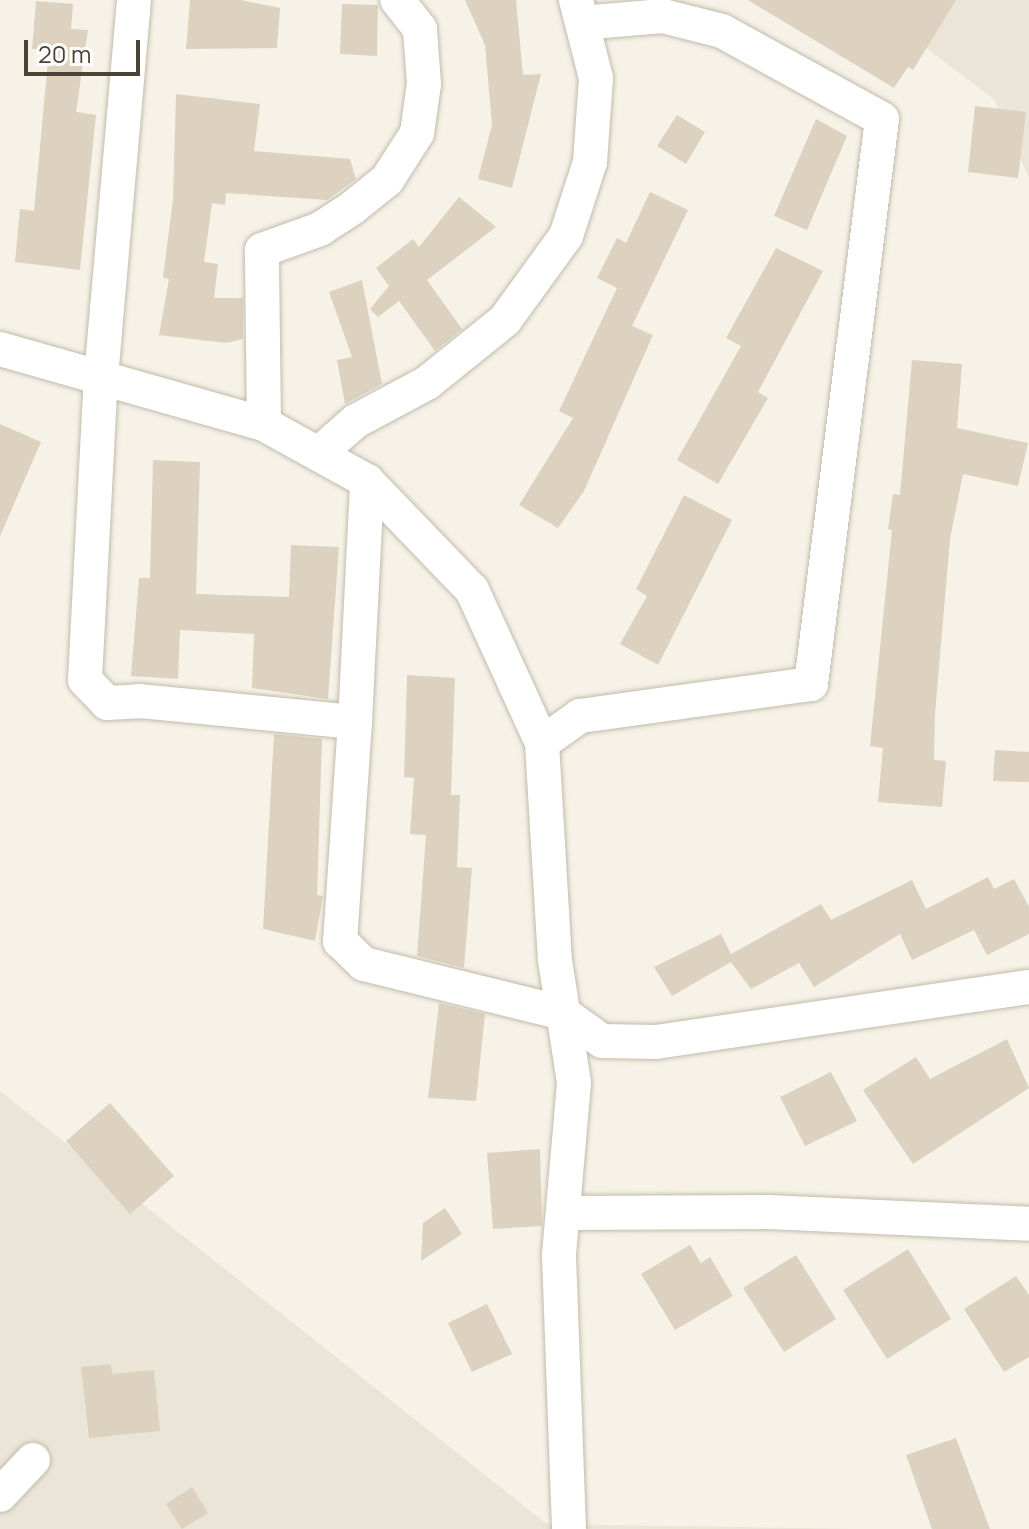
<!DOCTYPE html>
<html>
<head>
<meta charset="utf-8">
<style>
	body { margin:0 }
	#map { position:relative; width:1029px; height:1529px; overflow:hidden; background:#f6f2e8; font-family:Manrope,sans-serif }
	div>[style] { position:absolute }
	.residential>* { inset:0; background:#eae5d6 }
	.building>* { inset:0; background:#dcd2bf }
	.roads { filter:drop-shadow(0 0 2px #c2bbaa) drop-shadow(0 0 2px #c2bbaa) }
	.street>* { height:34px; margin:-17px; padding:0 17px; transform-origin:17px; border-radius:17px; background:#fff }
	span { translate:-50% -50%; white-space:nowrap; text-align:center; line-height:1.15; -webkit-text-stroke:6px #fff; paint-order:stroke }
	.scale { position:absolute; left:24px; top:40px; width:116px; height:36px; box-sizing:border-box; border:4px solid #4a4336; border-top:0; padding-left:10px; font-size:24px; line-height:28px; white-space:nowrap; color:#4a4336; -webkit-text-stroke:6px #fff; paint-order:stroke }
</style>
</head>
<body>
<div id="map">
	<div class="residential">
		<div style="clip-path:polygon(862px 0,1029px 0,1029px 178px,994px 99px)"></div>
		<div style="clip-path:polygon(0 1091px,547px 1524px,856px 1529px,0 1529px)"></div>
	</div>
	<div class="building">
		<div style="clip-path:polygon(190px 0,240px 0,280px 8px,277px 48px,186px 49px)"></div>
		<div style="clip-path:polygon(465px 0,516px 0,523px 75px,541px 74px,512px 188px,478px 179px,492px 125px,485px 45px)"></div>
		<div style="clip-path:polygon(748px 0,956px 0,913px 70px,908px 67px,894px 88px)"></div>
		<div style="clip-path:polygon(36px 1px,73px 4px,71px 29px,88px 30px,76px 112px,96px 115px,80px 270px,15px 262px,20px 209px,34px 211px,49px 50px,32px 49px)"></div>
		<div style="clip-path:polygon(342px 4px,378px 5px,377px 56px,340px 54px)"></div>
		<div style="clip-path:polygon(176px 94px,260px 104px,254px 151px,350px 159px,356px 179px,327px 200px,226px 193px,225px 205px,212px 203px,204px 262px,218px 264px,214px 298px,243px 298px,243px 339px,226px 343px,159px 335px,169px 279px,163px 278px,173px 199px)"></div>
		<div style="clip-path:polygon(975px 106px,1026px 112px,1018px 178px,968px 172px)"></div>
		<div style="clip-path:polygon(677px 115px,705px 132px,686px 164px,657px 146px)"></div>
		<div style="clip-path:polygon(816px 119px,847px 136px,807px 230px,774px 216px)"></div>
		<div style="clip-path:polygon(650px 192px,688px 210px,632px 326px,653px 335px,584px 491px,558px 528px,519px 505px,573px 418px,559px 411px,617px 288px,597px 278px,617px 238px,626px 243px)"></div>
		<div style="clip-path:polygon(459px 197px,496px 227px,427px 280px,462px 329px,435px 351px,399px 301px,378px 317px,370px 309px,389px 286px,376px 268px,413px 239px,419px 247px)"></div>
		<div style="clip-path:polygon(776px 248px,823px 271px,758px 392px,768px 398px,718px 484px,677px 460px,741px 346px,726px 338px)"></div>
		<div style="clip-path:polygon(362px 280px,382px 384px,345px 404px,337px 360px,352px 357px,329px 292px)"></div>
		<div style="clip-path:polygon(912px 360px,962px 364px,957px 428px,1028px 443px,1018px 486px,963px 474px,950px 539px,935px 714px,934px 760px,946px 761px,942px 807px,878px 802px,883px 748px,870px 746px,892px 530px,888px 529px,893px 494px,900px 495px)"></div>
		<div style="clip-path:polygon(0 424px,41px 442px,0 536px)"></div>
		<div style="clip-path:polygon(153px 460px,200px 462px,196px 594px,289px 597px,291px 545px,339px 547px,328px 699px,252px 688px,254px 634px,180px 630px,178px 679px,131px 676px,139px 578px,150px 578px)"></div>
		<div style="clip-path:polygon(684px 495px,732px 520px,658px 665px,620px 644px,647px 596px,636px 589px)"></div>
		<div style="clip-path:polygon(407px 675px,455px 678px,451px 795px,460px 795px,457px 867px,472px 868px,464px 968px,417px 956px,426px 835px,410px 834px,414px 778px,404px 777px)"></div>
		<div style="clip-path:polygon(274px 734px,322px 739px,317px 895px,323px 896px,315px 941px,263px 929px)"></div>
		<div style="clip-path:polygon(995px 750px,1029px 752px,1029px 782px,993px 781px)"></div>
		<div style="clip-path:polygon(988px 877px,994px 889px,1014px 879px,1029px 907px,1029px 934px,987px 955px,974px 930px,912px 960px,900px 934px,814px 987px,799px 963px,751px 989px,731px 962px,672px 996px,654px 967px,721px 934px,731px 954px,821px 904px,831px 920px,912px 880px,926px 909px)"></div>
		<div style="clip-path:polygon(439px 1003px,485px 1014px,476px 1101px,428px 1098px)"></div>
		<div style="clip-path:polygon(1007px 1039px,1029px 1088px,913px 1164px,863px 1090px,916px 1057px,930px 1079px)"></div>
		<div style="clip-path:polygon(831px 1072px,857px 1121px,805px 1146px,780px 1097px)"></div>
		<div style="clip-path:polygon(110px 1103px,174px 1176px,130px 1214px,66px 1141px)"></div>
		<div style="clip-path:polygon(540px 1149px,542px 1226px,493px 1229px,487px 1153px)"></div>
		<div style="clip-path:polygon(445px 1208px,462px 1234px,421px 1261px,423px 1223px)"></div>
		<div style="clip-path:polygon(690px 1245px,701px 1263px,710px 1257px,733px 1296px,675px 1330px,641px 1274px)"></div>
		<div style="clip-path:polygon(908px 1249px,951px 1319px,887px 1359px,843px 1290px)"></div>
		<div style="clip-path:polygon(796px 1255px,836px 1319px,784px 1352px,743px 1288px)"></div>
		<div style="clip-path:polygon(1016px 1276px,1029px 1295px,1029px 1357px,1004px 1372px,964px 1309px)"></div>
		<div style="clip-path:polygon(487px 1304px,512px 1354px,472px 1372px,448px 1323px)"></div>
		<div style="clip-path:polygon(111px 1364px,112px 1374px,154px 1370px,160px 1431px,89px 1438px,81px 1367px)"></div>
		<div style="clip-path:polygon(956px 1438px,990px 1529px,932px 1529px,906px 1455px)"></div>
		<div style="clip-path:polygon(192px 1487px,208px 1513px,182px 1529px,166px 1504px)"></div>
	</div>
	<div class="roads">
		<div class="street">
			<div style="left:134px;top:0;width:375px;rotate:95deg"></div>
			<div style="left:101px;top:374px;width:306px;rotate:93deg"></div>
			<div style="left:85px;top:680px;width:32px;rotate:46deg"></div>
			<div style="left:107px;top:703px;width:33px;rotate:-3deg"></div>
			<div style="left:140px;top:701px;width:216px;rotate:5.6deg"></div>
			<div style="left:355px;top:722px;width:241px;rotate:-87.1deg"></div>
			<div style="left:0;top:349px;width:274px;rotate:15.9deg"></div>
			<div style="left:264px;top:424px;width:118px;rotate:29deg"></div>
			<div style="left:367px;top:481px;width:151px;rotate:46.1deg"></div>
			<div style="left:472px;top:590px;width:168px;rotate:65.4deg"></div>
			<div style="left:542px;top:743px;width:217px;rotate:86.6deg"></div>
			<div style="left:555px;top:960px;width:124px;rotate:81.2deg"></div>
			<div style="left:574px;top:1083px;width:174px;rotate:95deg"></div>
			<div style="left:559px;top:1256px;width:273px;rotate:87.9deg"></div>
			<div style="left:264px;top:424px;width:174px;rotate:-90.7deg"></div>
			<div style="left:262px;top:250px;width:62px;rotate:-19.9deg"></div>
			<div style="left:320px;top:229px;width:38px;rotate:-33deg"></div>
			<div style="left:352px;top:208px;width:45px;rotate:-38.7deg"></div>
			<div style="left:387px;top:180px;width:56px;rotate:-57.4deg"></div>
			<div style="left:417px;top:133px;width:49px;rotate:-81.9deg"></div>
			<div style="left:424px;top:84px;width:55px;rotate:-94.2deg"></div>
			<div style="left:420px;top:29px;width:37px;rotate:-128deg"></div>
			<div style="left:318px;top:454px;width:50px;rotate:-41deg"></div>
			<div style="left:356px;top:421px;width:81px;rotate:-28.2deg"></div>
			<div style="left:427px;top:383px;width:100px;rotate:-38.9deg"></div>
			<div style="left:505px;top:320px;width:104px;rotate:-54deg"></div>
			<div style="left:566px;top:236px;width:78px;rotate:-72deg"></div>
			<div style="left:590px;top:162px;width:84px;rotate:-85.9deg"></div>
			<div style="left:596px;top:78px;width:81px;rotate:-104.4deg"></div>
			<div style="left:355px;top:722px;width:220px;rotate:93.9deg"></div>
			<div style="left:340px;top:941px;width:33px;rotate:44deg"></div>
			<div style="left:364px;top:964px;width:205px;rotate:13.8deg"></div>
			<div style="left:563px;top:1013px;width:48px;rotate:35.7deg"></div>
			<div style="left:602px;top:1041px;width:54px;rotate:1.1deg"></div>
			<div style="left:656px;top:1042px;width:377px;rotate:-8.4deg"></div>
			<div style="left:542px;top:743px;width:47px;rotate:-35.4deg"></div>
			<div style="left:580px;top:716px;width:233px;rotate:-7.9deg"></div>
			<div style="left:811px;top:684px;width:569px;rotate:-82.84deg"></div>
			<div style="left:882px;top:119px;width:183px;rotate:-151.2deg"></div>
			<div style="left:722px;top:31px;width:61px;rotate:-165.7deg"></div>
			<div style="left:663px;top:16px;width:81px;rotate:175.1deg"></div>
			<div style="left:563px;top:1213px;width:205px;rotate:-0.3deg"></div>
			<div style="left:768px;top:1212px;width:261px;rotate:2.6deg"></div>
			<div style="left:0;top:1495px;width:48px;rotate:-46.7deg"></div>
		</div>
	</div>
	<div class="scale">20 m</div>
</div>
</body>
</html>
